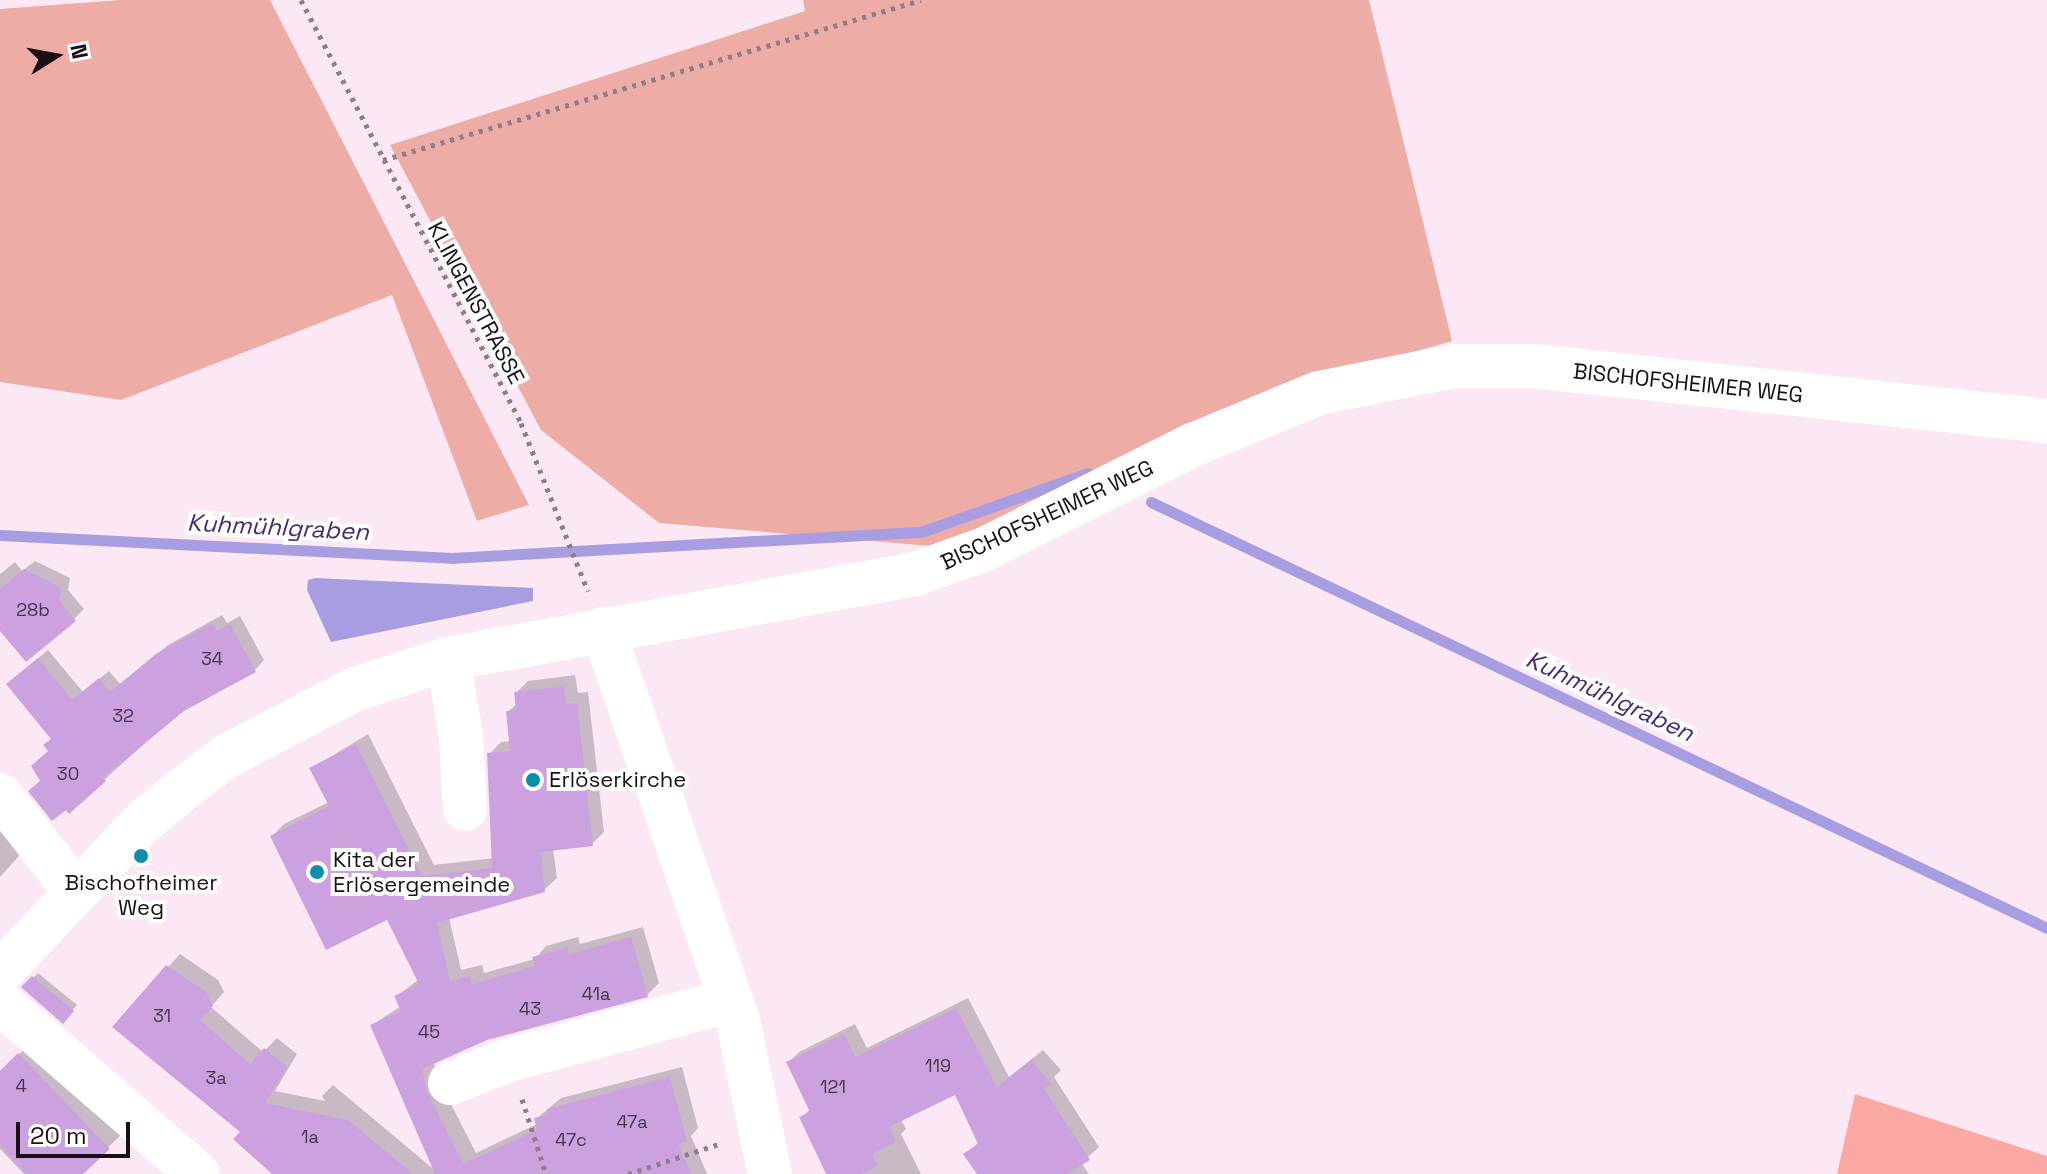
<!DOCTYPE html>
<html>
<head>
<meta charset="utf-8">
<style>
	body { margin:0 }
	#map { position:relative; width:2047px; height:1174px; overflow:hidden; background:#fce8f5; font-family:"Space Grotesk",sans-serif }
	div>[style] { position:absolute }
	.green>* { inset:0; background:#eeaca6 }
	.forest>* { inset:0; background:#faa8a1 }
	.water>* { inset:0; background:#a89de1 }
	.shadow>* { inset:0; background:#0003 }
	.stream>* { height:11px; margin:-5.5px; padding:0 5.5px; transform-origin:5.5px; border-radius:5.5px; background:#a89de1 }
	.building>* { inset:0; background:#cba1df }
	.path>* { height:5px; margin-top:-2.5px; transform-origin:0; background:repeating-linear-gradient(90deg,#8d7e88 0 4px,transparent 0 10px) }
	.minor>* { height:44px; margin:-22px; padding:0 22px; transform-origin:22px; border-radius:22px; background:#fff }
	.dots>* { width:22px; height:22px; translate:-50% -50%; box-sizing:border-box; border:4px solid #fff; border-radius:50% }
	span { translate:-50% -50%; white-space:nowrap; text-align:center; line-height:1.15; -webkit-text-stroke:8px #fff; paint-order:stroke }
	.number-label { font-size:18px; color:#463449 }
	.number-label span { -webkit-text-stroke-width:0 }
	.street-label { font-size:22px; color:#1a0f17 }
	.poi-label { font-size:22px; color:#1a0f17 }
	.left { translate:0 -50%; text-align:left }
	.water-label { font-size:24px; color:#412c7b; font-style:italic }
	.north { position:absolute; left:16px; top:16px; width:80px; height:80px; -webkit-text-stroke:6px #fff; paint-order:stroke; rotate:79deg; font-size:22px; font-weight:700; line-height:32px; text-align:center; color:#1a0f17 }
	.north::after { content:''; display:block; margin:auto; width:28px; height:36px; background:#1a0f17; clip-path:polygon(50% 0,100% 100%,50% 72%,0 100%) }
	.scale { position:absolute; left:16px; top:1122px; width:114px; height:36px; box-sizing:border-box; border:4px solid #1a0f17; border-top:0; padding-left:10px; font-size:24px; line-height:28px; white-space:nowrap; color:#1a0f17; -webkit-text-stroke:6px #fff; paint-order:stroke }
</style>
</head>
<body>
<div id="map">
	<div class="green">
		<div style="clip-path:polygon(121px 0,270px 0,529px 505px,477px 521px,392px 295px,121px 400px,0 382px,0 9px)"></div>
		<div style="clip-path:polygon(803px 0,1369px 0,1452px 341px,1327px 377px,955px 548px,659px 523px,541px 430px,390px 145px,805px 11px)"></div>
	</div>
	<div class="forest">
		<div style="clip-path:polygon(1855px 1094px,2047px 1156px,2047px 1174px,1837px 1174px)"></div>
	</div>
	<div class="water">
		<div style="clip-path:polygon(315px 578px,533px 588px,533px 601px,331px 642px,307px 590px,308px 580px)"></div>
	</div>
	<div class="shadow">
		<div style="clip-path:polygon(35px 561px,70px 578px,68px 590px,84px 609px,74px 619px,0 628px,0 574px,15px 562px,22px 571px)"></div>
		<div style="clip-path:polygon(222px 615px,227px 623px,240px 616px,264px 660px,255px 670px,183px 709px,104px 780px,51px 750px,53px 738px,18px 675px,48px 650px,83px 692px,109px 671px,120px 684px,168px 645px)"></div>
		<div style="clip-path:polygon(575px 675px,578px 693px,588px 692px,604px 832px,592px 844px,553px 848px,557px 878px,544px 890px,449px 917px,461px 970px,482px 965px,484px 973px,535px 959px,546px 946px,578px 937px,580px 944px,643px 927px,659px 983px,647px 995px,486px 1038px,434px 1062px,438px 1079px,476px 1153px,537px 1124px,536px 1119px,561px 1098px,682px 1067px,698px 1128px,691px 1136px,707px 1174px,275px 1174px,243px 1131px,114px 1027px,180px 954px,218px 980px,224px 992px,211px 1007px,263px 1052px,277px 1038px,297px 1054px,275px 1091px,325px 1101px,322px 1096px,333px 1085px,437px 1172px,372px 1025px,401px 1006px,397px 996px,419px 979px,387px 917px,272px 836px,284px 824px,329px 802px,312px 768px,368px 734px,434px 865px,494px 858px,489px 754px,501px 742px,511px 741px,508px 712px,517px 703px,516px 693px,528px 681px)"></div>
		<div style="clip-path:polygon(0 810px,29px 845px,0 877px)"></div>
		<div style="clip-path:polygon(38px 973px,77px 1005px,63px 1021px,24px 987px)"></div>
		<div style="clip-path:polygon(968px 998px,1009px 1077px,1043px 1050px,1061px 1070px,1054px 1077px,1099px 1147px,1081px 1163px,1089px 1174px,979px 1174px,966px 1154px,979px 1142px,956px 1093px,901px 1119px,906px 1129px,901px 1134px,921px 1174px,830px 1174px,801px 1118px,811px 1108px,788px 1063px,799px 1052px,855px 1024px,867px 1048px)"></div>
		<div style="clip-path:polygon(34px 1040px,123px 1133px,80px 1174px,24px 1174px,0 1149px,0 1072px)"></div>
	</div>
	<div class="stream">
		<div style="left:1151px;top:502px;width:992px;rotate:25.43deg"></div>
		<div style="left:0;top:535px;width:452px;rotate:2.9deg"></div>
		<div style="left:451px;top:558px;width:471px;rotate:-3.2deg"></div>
		<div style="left:921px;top:532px;width:177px;rotate:-19.5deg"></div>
	</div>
	<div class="building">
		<div style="clip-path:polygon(24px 569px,61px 588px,59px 600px,76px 621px,26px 662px,0 631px,0 589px)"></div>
		<div style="clip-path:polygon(212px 623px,217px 631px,230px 624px,256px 672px,184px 711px,103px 778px,106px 781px,69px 814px,66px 810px,52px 821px,28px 791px,40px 781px,31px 766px,48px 751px,43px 745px,51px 739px,6px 684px,38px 658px,72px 700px,99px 678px,110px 692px,156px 654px)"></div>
		<div style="clip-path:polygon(564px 686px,566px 704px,577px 703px,593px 846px,541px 852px,545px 892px,437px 923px,450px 981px,470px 976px,472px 984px,535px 966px,532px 957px,567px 948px,569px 954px,631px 937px,648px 997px,487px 1040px,422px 1069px,427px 1091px,463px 1164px,537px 1130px,534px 1118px,548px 1115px,547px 1109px,670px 1077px,687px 1142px,678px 1144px,691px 1174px,435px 1174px,370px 1025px,401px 1011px,394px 996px,419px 984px,387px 920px,326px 950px,270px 836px,329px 806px,309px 768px,356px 744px,422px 876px,492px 868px,487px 753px,510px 751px,506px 711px,516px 710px,514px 692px)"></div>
		<div style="clip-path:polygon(166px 965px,206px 992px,213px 1006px,200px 1020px,250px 1064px,264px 1048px,287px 1067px,265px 1103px,348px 1120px,413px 1174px,272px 1174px,233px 1139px,240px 1132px,112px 1027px)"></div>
		<div style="clip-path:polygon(32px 976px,74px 1011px,63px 1024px,21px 987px)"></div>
		<div style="clip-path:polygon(956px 1008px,997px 1087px,1031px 1060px,1051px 1083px,1044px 1089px,1090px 1160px,1067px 1174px,977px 1174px,963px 1154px,978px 1144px,955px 1095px,889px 1127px,896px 1142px,872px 1154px,878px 1166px,862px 1174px,826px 1174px,799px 1117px,810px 1112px,786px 1062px,844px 1034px,855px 1057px)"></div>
		<div style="clip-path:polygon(18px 1053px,110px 1149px,83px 1174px,27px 1174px,0 1145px,0 1071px)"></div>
	</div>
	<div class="path">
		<div style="left:301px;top:0;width:477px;rotate:62.5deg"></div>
		<div style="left:521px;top:423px;width:181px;rotate:68.3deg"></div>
		<div style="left:383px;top:160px;width:561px;rotate:-16.56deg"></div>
		<div style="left:522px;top:1099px;width:79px;rotate:72.3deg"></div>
		<div style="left:628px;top:1174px;width:99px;rotate:-18.3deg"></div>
	</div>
	<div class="minor">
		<div style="left:603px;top:629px;width:415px;rotate:71deg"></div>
		<div style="left:738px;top:1021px;width:156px;rotate:78.2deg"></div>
		<div style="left:448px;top:659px;width:77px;rotate:80.3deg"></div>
		<div style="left:461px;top:735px;width:74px;rotate:86.9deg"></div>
		<div style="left:0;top:795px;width:122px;rotate:52deg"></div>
		<div style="left:0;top:973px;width:208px;rotate:-46.6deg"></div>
		<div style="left:143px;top:822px;width:52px;rotate:-39.5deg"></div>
		<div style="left:183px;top:789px;width:55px;rotate:-36.9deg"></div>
		<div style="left:227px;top:756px;width:142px;rotate:-27.6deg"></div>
		<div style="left:353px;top:690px;width:100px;rotate:-18.1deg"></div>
		<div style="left:448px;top:659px;width:475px;rotate:-10.3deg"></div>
		<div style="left:915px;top:574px;width:74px;rotate:-19.7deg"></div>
		<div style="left:985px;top:549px;width:235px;rotate:-26.6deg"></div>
		<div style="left:1195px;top:444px;width:134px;rotate:-22.4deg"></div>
		<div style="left:1319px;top:393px;width:138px;rotate:-11.3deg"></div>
		<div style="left:1454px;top:366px;width:79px"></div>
		<div style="left:1533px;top:366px;width:517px;rotate:6.11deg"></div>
		<div style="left:0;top:1002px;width:262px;rotate:41deg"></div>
		<div style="left:450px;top:1083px;width:63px;rotate:-21.3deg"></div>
		<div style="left:509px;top:1060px;width:230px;rotate:-15.1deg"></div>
	</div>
	<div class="dots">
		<div style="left:533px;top:780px;background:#0a8ead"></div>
		<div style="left:141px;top:856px;background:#0a8ead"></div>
		<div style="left:317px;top:872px;background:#0a8ead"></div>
	</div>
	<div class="number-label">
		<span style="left:33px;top:610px">28b</span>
		<span style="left:212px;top:659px">34</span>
		<span style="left:123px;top:716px">32</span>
		<span style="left:68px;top:774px">30</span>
		<span style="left:596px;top:994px">41a</span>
		<span style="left:530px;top:1009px">43</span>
		<span style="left:162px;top:1016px">31</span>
		<span style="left:429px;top:1032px">45</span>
		<span style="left:938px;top:1066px">119</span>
		<span style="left:216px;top:1078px">3a</span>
		<span style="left:21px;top:1086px">4</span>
		<span style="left:833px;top:1087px">121</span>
		<span style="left:632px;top:1122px">47a</span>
		<span style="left:310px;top:1137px">1a</span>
		<span style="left:571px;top:1140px">47c</span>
	</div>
	<div class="street-label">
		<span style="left:476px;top:303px;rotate:62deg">KLINGENSTRASSE</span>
		<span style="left:1688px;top:383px;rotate:6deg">BISCHOFSHEIMER WEG</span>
		<span style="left:1047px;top:515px;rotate:-25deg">BISCHOFSHEIMER WEG</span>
	</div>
	<div class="poi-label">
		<span class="left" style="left:549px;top:780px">Erlöserkirche</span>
		<span class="left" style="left:333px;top:872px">Kita der<br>Erlösergemeinde</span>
		<span style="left:141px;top:895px">Bischofheimer<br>Weg</span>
	</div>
	<div class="water-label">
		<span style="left:278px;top:527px;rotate:3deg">Kuhmühlgraben</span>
		<span style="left:1610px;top:696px;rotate:25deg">Kuhmühlgraben</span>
	</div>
	<div class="north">N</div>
	<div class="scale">20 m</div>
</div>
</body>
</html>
